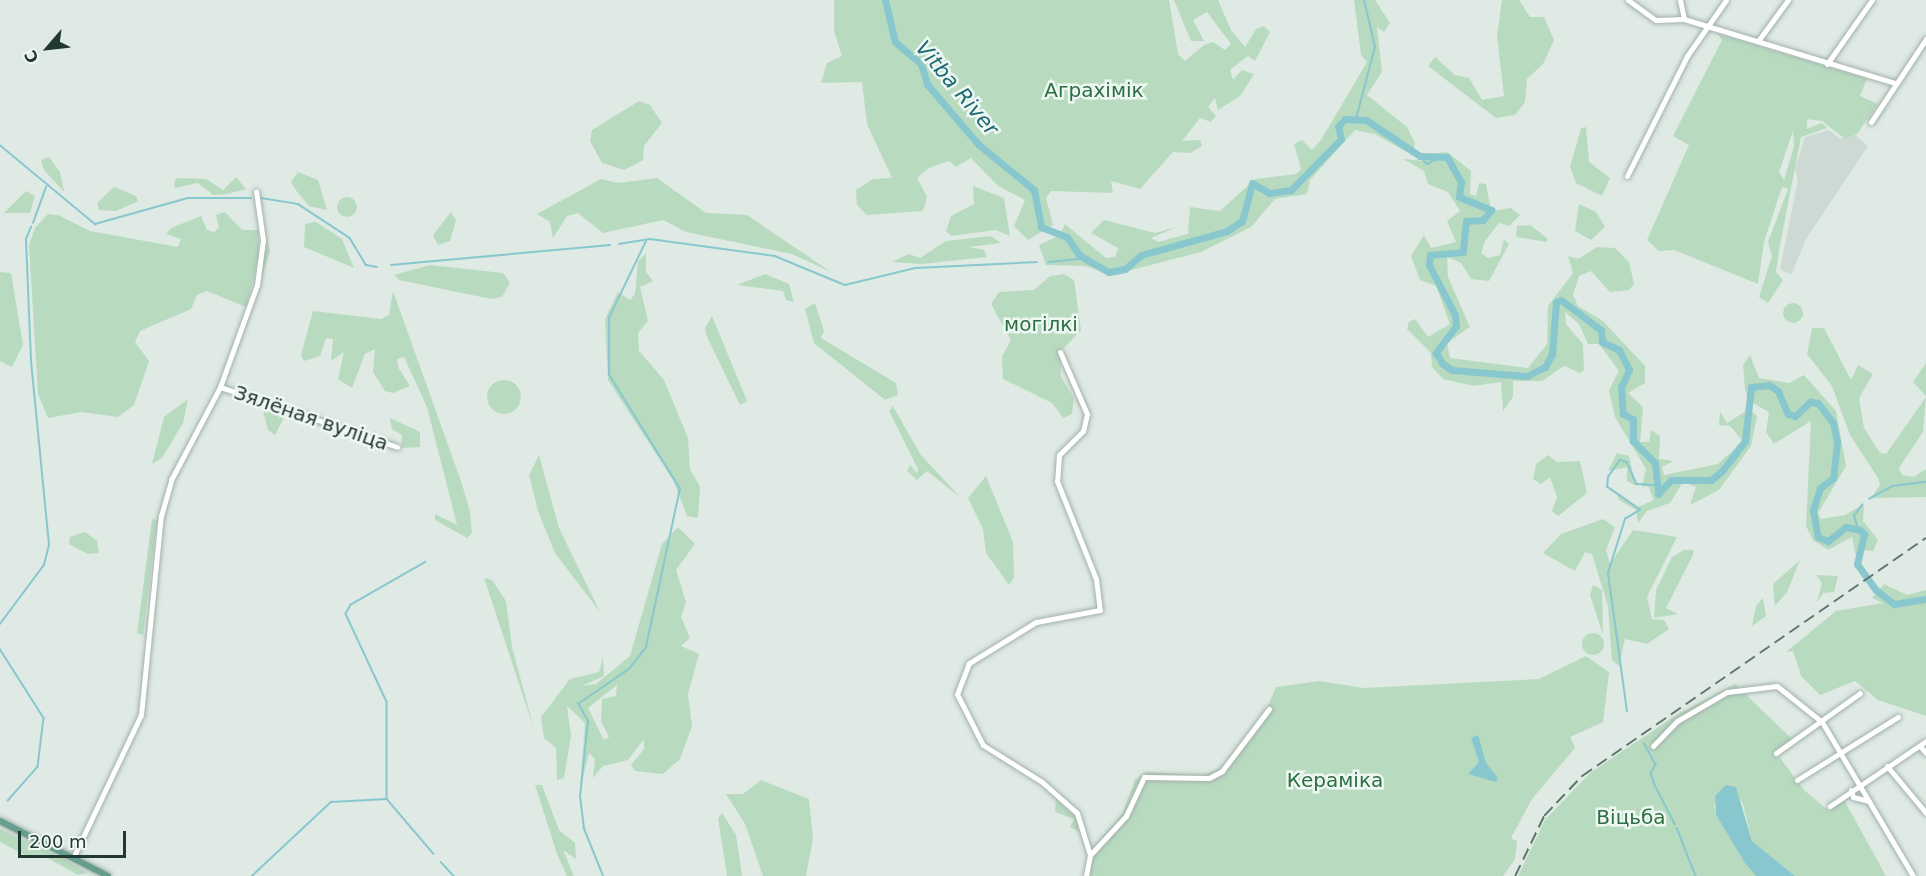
<!DOCTYPE html>
<html>
<head>
<meta charset="utf-8">
<style>
	body { margin:0 }
	#map { position:relative; width:1926px; height:876px; overflow:hidden; background:#dfeae4; font-family:"DejaVu Sans",sans-serif }
	div>[style] { position:absolute }
	.built>* { inset:0; background:#cddad3 }
	.green>* { inset:0; background:#b8dbc0 }
	.round { border-radius:50% }
	.water>* { inset:0; background:#88c7ce }
	.stream>* { height:1.5px; margin:-0.75px; padding:0 0.75px; transform-origin:0.75px; border-radius:0.75px; background:#88c7ce }
	.river>* { height:7px; margin:-3.5px; padding:0 3.5px; transform-origin:3.5px; border-radius:3.5px; background:#88c7ce }
	.roads { filter:drop-shadow(0 0 2px #a2b1ab) drop-shadow(0 0 2px #a2b1ab) }
	.minor>* { height:5px; margin:-2.5px; padding:0 2.5px; transform-origin:2.5px; border-radius:2.5px; background:#fff }
	.major>* { height:6px; margin:-3px; padding:0 3px; transform-origin:3px; border-radius:3px; background:#659e8c }
	.rail>* { height:1.5px; margin-top:-0.75px; transform-origin:0; background:repeating-linear-gradient(90deg,#5b756d 0 12px,transparent 0 18px) }
	span { translate:-50% -50%; white-space:nowrap; text-align:center; line-height:1.15; -webkit-text-stroke:5px #eff7f3; paint-order:stroke }
	.park-label { font-size:20px; color:#2c6f42 }
	.street-label { font-size:20px; color:#213931 }
	.water-label { font-size:21px; color:#1d6973; font-style:italic }
	.north { position:absolute; left:18px; top:18px; width:60px; height:60px; -webkit-text-stroke:4px #eff7f3; paint-order:stroke; rotate:242deg; font-size:16px; font-weight:700; line-height:24px; text-align:center; color:#213931 }
	.north::after { content:''; display:block; margin:auto; width:21px; height:27px; background:#213931; clip-path:polygon(50% 0,100% 100%,50% 72%,0 100%) }
	.scale { position:absolute; left:18px; top:831px; width:108px; height:27px; box-sizing:border-box; border:3px solid #213931; border-top:0; padding-left:8px; font-size:18px; line-height:21px; white-space:nowrap; color:#213931; -webkit-text-stroke:4px #eff7f3; paint-order:stroke }
</style>
</head>
<body>
<div id="map">
	<div class="built">
		<div style="clip-path:polygon(1829px 130px,1840px 139px,1855px 135px,1868px 146px,1806px 239px,1791px 275px,1780px 269px,1798px 180px,1795px 168px,1805px 137px)"></div>
	</div>
	<div class="green">
		<div style="clip-path:polygon(834px 0,1169px 0,1178px 54px,1185px 61px,1204px 45px,1213px 42px,1225px 50px,1231px 44px,1207px 12px,1193px 20px,1204px 41px,1191px 41px,1174px 0,1218px 0,1231px 30px,1245px 47px,1256px 29px,1264px 26px,1270px 32px,1255px 61px,1248px 56px,1230px 70px,1233px 80px,1242px 70px,1254px 74px,1241px 95px,1218px 110px,1215px 98px,1208px 107px,1216px 116px,1211px 122px,1200px 118px,1182px 141px,1200px 140px,1202px 146px,1190px 153px,1173px 152px,1140px 189px,1111px 181px,1113px 193px,1051px 191px,1046px 198px,1053px 225px,1028px 240px,1014px 226px,1025px 200px,998px 186px,971px 158px,956px 167px,949px 161px,929px 168px,917px 178px,927px 197px,923px 211px,867px 215px,857px 205px,856px 190px,873px 179px,892px 178px,867px 124px,862px 82px,821px 83px,827px 63px,842px 56px,834px 31px)"></div>
		<div style="clip-path:polygon(1354px 0,1375px 0,1390px 23px,1384px 32px,1377px 27px,1382px 72px,1367px 95px,1407px 127px,1415px 143px,1412px 155px,1375px 134px,1355px 130px,1310px 180px,1307px 194px,1275px 199px,1251px 227px,1201px 252px,1112px 275px,1085px 266px,1046px 265px,1039px 245px,1060px 235px,1065px 224px,1106px 258px,1115px 257px,1118px 248px,1091px 233px,1104px 220px,1155px 233px,1177px 227px,1151px 238px,1158px 242px,1188px 234px,1190px 207px,1220px 211px,1255px 179px,1296px 174px,1301px 169px,1294px 144px,1302px 140px,1312px 150px,1321px 140px,1367px 62px,1361px 55px)"></div>
		<div style="clip-path:polygon(1502px 0,1519px 0,1530px 17px,1544px 17px,1554px 40px,1543px 64px,1527px 79px,1525px 102px,1515px 115px,1496px 118px,1428px 66px,1435px 57px,1455px 75px,1469px 78px,1482px 100px,1504px 96px,1497px 36px)"></div>
		<div style="clip-path:polygon(evenodd,1718px 34px,1867px 79px,1860px 96px,1878px 104px,1857px 134px,1845px 139px,1822px 121px,1807px 119px,1807px 129px,1822px 123px,1827px 128px,1801px 137px,1779px 250px,1776px 272px,1783px 280px,1768px 303px,1759px 297px,1772px 256px,1768px 242px,1788px 189px,1782px 187px,1764px 242px,1758px 284px,1674px 250px,1659px 251px,1647px 240px,1689px 145px,1673px 136px,1722px 40px,1718px 34px,1793px 131px,1794px 146px,1784px 180px,1779px 172px,1793px 131px)"></div>
		<div style="clip-path:polygon(639px 101px,650px 105px,662px 123px,644px 146px,643px 160px,624px 170px,602px 163px,590px 141px,592px 130px)"></div>
		<div style="clip-path:polygon(1586px 127px,1589px 162px,1610px 178px,1602px 196px,1576px 183px,1570px 167px,1581px 128px)"></div>
		<div style="clip-path:polygon(1447px 152px,1471px 171px,1470px 194px,1476px 196px,1479px 183px,1486px 184px,1491px 211px,1511px 208px,1520px 215px,1509px 226px,1499px 223px,1485px 241px,1481px 253px,1488px 258px,1500px 255px,1504px 239px,1509px 244px,1489px 281px,1471px 279px,1461px 263px,1447px 257px,1448px 277px,1470px 327px,1447px 343px,1450px 358px,1528px 368px,1547px 344px,1548px 306px,1573px 273px,1568px 256px,1578px 259px,1597px 247px,1615px 248px,1629px 262px,1634px 284px,1629px 290px,1610px 292px,1591px 271px,1579px 276px,1573px 295px,1578px 306px,1603px 321px,1645px 366px,1645px 383px,1628px 393px,1643px 407px,1640px 442px,1649px 442px,1651px 430px,1660px 436px,1659px 459px,1674px 461px,1662px 467px,1664px 475px,1718px 464px,1732px 451px,1742px 440px,1730px 426px,1719px 425px,1720px 412px,1727px 423px,1749px 409px,1757px 416px,1751px 446px,1719px 490px,1690px 505px,1696px 487px,1683px 482px,1670px 503px,1647px 511px,1638px 523px,1636px 510px,1619px 500px,1617px 492px,1638px 507px,1654px 500px,1648px 486px,1642px 487px,1646px 469px,1615px 417px,1609px 390px,1619px 371px,1599px 344px,1588px 344px,1579px 324px,1565px 312px,1566px 324px,1583px 344px,1584px 370px,1580px 373px,1564px 366px,1542px 381px,1513px 381px,1513px 397px,1503px 411px,1501px 382px,1474px 386px,1443px 379px,1432px 367px,1431px 353px,1407px 329px,1409px 322px,1415px 319px,1428px 337px,1450px 324px,1436px 286px,1420px 280px,1411px 256px,1424px 235px,1431px 248px,1456px 242px,1447px 221px,1460px 211px,1448px 192px,1428px 184px,1424px 171px,1403px 159px,1425px 161px,1429px 154px)"></div>
		<div style="clip-path:polygon(49px 157px,60px 172px,64px 192px,44px 170px,41px 160px)"></div>
		<div style="clip-path:polygon(298px 172px,318px 180px,327px 210px,309px 206px,295px 189px,291px 182px)"></div>
		<div style="clip-path:polygon(236px 177px,246px 189px,227px 194px,213px 195px,198px 183px,175px 188px,174px 184px,176px 178px,206px 179px,223px 190px)"></div>
		<div style="clip-path:polygon(657px 178px,706px 213px,747px 215px,831px 272px,792px 254px,686px 232px,663px 220px,603px 233px,578px 213px,567px 216px,553px 238px,550px 222px,537px 214px,601px 179px,618px 183px)"></div>
		<div style="clip-path:polygon(973px 186px,1004px 198px,1010px 236px,995px 230px,951px 236px,946px 231px,951px 216px,974px 204px)"></div>
		<div style="clip-path:polygon(114px 187px,136px 196px,138px 201px,116px 211px,99px 210px,97px 203px)"></div>
		<div style="clip-path:polygon(26px 191px,35px 196px,30px 213px,4px 213px)"></div>
		<div class="round" style="left:337px;top:197px;width:20px;height:20px"></div>
		<div style="clip-path:polygon(1579px 204px,1596px 212px,1605px 227px,1591px 240px,1575px 231px)"></div>
		<div style="clip-path:polygon(225px 212px,242px 230px,258px 230px,259px 256px,246px 307px,207px 291px,197px 295px,191px 309px,140px 331px,135px 342px,149px 361px,134px 405px,118px 417px,81px 412px,48px 418px,38px 394px,29px 245px,35px 228px,48px 214px,58px 215px,90px 231px,178px 247px,181px 239px,166px 234px,171px 228px,201px 216px,207px 230px,214px 232px,219px 227px,216px 215px)"></div>
		<div style="clip-path:polygon(451px 212px,456px 220px,450px 241px,438px 245px,433px 235px)"></div>
		<div style="clip-path:polygon(316px 222px,342px 239px,354px 268px,304px 247px,305px 224px)"></div>
		<div style="clip-path:polygon(1530px 225px,1547px 238px,1547px 242px,1516px 237px,1517px 226px)"></div>
		<div style="clip-path:polygon(264px 232px,270px 251px,251px 311px,263px 265px)"></div>
		<div style="clip-path:polygon(991px 236px,1001px 243px,969px 247px,984px 250px,987px 257px,922px 264px,892px 262px,909px 254px,920px 258px,946px 241px)"></div>
		<div style="clip-path:polygon(646px 253px,646px 272px,653px 281px,640px 287px,648px 321px,638px 333px,639px 351px,664px 380px,688px 438px,690px 469px,700px 487px,698px 518px,687px 516px,673px 480px,608px 380px,605px 319px,618px 292px,630px 300px,635px 294px,638px 261px)"></div>
		<div style="clip-path:polygon(430px 265px,503px 273px,510px 283px,502px 297px,491px 299px,399px 280px,394px 275px)"></div>
		<div style="clip-path:polygon(0 272px,11px 273px,23px 345px,12px 367px,0 361px)"></div>
		<div style="clip-path:polygon(765px 274px,789px 284px,794px 302px,786px 300px,783px 291px,737px 285px)"></div>
		<div style="clip-path:polygon(1064px 274px,1074px 280px,1081px 330px,1060px 352px,1061px 377px,1074px 398px,1072px 414px,1063px 418px,1052px 403px,1003px 379px,1002px 356px,1011px 340px,991px 304px,999px 292px,1034px 290px,1050px 276px)"></div>
		<div style="clip-path:polygon(393px 291px,462px 484px,470px 512px,472px 533px,467px 538px,435px 520px,435px 514px,457px 525px,427px 407px,404px 357px,397px 359px,398px 367px,410px 386px,393px 393px,385px 391px,373px 372px,375px 349px,365px 354px,352px 388px,338px 379px,344px 352px,331px 361px,333px 339px,326px 338px,320px 356px,304px 361px,301px 355px,313px 311px,381px 319px,389px 315px)"></div>
		<div class="round" style="left:1783px;top:303px;width:20px;height:20px"></div>
		<div style="clip-path:polygon(815px 303px,824px 331px,821px 338px,896px 383px,898px 395px,885px 400px,814px 343px,805px 309px)"></div>
		<div style="clip-path:polygon(712px 316px,747px 401px,740px 405px,707px 337px,705px 328px)"></div>
		<div style="clip-path:polygon(1812px 328px,1824px 328px,1851px 380px,1858px 365px,1873px 374px,1859px 398px,1864px 428px,1880px 453px,1886px 454px,1926px 397px,1923px 432px,1899px 468px,1902px 475px,1914px 477px,1926px 469px,1926px 497px,1871px 498px,1880px 485px,1878px 478px,1850px 435px,1832px 386px,1807px 354px)"></div>
		<div style="clip-path:polygon(1750px 355px,1759px 378px,1789px 383px,1804px 375px,1836px 411px,1846px 466px,1818px 513px,1821px 519px,1845px 515px,1864px 504px,1863px 521px,1878px 540px,1873px 551px,1863px 550px,1856px 557px,1852px 537px,1828px 550px,1813px 540px,1806px 526px,1811px 421px,1774px 444px,1766px 432px,1769px 412px,1751px 402px,1745px 390px,1743px 365px)"></div>
		<div style="clip-path:polygon(1926px 363px,1926px 396px,1913px 382px)"></div>
		<div class="round" style="left:487px;top:380px;width:34px;height:34px"></div>
		<div style="clip-path:polygon(188px 399px,183px 423px,162px 458px,152px 464px,164px 417px)"></div>
		<div style="clip-path:polygon(261px 402px,287px 412px,275px 435px,268px 430px)"></div>
		<div style="clip-path:polygon(893px 406px,920px 454px,961px 498px,927px 471px,917px 480px,907px 471px,910px 465px,917px 473px,918px 469px,889px 411px)"></div>
		<div style="clip-path:polygon(390px 418px,420px 432px,420px 447px,401px 448px,402px 435px,392px 429px)"></div>
		<div style="clip-path:polygon(1617px 453px,1629px 456px,1636px 486px,1627px 481px,1627px 467px,1608px 471px)"></div>
		<div style="clip-path:polygon(539px 455px,559px 528px,600px 612px,555px 553px,538px 511px,529px 475px)"></div>
		<div style="clip-path:polygon(1548px 455px,1557px 462px,1580px 461px,1587px 493px,1558px 516px,1552px 511px,1557px 497px,1550px 477px,1541px 484px,1533px 479px,1536px 464px)"></div>
		<div style="clip-path:polygon(986px 476px,1013px 542px,1014px 578px,1009px 585px,986px 553px,983px 529px,968px 498px)"></div>
		<div style="clip-path:polygon(152px 519px,157px 520px,143px 635px,137px 633px)"></div>
		<div style="clip-path:polygon(1603px 519px,1615px 527px,1606px 550px,1610px 564px,1633px 530px,1677px 537px,1647px 597px,1652px 619px,1664px 620px,1669px 629px,1647px 644px,1625px 639px,1619px 666px,1612px 660px,1608px 606px,1592px 554px,1585px 552px,1575px 571px,1543px 553px,1561px 534px)"></div>
		<div style="clip-path:polygon(evenodd,678px 527px,695px 544px,676px 570px,686px 602px,681px 617px,690px 638px,681px 646px,699px 654px,688px 694px,692px 726px,680px 759px,663px 774px,635px 771px,631px 765px,644px 749px,644px 739px,628px 760px,603px 766px,593px 778px,595px 759px,589px 753px,580px 789px,585px 723px,567px 706px,571px 736px,564px 778px,557px 780px,556px 748px,544px 738px,541px 717px,570px 679px,599px 672px,603px 657px,604px 676px,582px 686px,596px 684px,630px 656px,662px 544px,678px 527px,617px 685px,616px 696px,602px 699px,601px 721px,609px 737px,604px 740px,588px 708px,617px 685px)"></div>
		<div style="clip-path:polygon(85px 532px,97px 541px,99px 553px,88px 554px,69px 544px,70px 537px)"></div>
		<div style="clip-path:polygon(1684px 550px,1694px 550px,1693px 555px,1666px 608px,1678px 614px,1654px 618px,1656px 590px,1672px 557px)"></div>
		<div style="clip-path:polygon(1800px 560px,1787px 592px,1775px 606px,1773px 584px)"></div>
		<div style="clip-path:polygon(1816px 575px,1838px 576px,1834px 592px,1823px 593px,1817px 602px,1822px 583px)"></div>
		<div style="clip-path:polygon(484px 578px,492px 580px,506px 601px,512px 647px,534px 729px)"></div>
		<div style="clip-path:polygon(1884px 584px,1907px 595px,1926px 590px,1926px 716px,1878px 700px,1855px 681px,1820px 695px,1801px 676px,1793px 651px,1786px 652px,1836px 611px,1883px 603px,1872px 598px)"></div>
		<div style="clip-path:polygon(1593px 585px,1602px 590px,1603px 635px,1590px 595px)"></div>
		<div style="clip-path:polygon(1763px 598px,1766px 616px,1752px 626px,1756px 606px)"></div>
		<div class="round" style="left:1582px;top:633px;width:22px;height:22px"></div>
		<div style="clip-path:polygon(1586px 656px,1609px 672px,1603px 722px,1570px 737px,1575px 748px,1532px 799px,1511px 838px,1517px 841px,1515px 859px,1503px 876px,1089px 876px,1092px 849px,1123px 813px,1135px 780px,1147px 772px,1202px 775px,1221px 768px,1265px 712px,1276px 687px,1319px 681px,1364px 688px,1539px 679px)"></div>
		<div style="clip-path:polygon(1735px 684px,1792px 739px,1775px 751px,1804px 790px,1829px 811px,1843px 798px,1886px 876px,1795px 876px,1752px 841px,1743px 804px,1731px 785px,1714px 804px,1716px 815px,1756px 876px,1518px 876px,1545px 820px,1590px 773px,1678px 714px)"></div>
		<div style="clip-path:polygon(761px 780px,809px 799px,813px 838px,806px 876px,763px 876px,745px 824px,726px 794px,743px 794px)"></div>
		<div style="clip-path:polygon(535px 785px,542px 785px,559px 830px,575px 843px,576px 859px,563px 850px,574px 876px,567px 876px,557px 854px)"></div>
		<div style="clip-path:polygon(1056px 799px,1076px 818px,1079px 832px,1070px 827px,1074px 819px,1055px 812px)"></div>
		<div style="clip-path:polygon(722px 813px,736px 835px,742px 876px,727px 876px,718px 818px)"></div>
		<div style="clip-path:polygon(0 829px,64px 859px,87px 873px,78px 875px,44px 856px,28px 857px,0 842px)"></div>
	</div>
	<div class="water">
		<div style="clip-path:polygon(1478px 735px,1486px 763px,1498px 778px,1496px 782px,1468px 774px,1479px 762px,1471px 738px)"></div>
		<div style="clip-path:polygon(1726px 785px,1736px 787px,1752px 841px,1795px 876px,1756px 876px,1745px 863px,1716px 815px,1715px 796px)"></div>
	</div>
	<div class="stream">
		<div style="left:1356px;top:119px;width:74px;rotate:-75.2deg"></div>
		<div style="left:1375px;top:47px;width:48px;rotate:-103.2deg"></div>
		<div style="left:0;top:145px;width:124px;rotate:39.7deg"></div>
		<div style="left:95px;top:224px;width:97px;rotate:-15.6deg"></div>
		<div style="left:188px;top:198px;width:63px"></div>
		<div style="left:1420px;top:156px;width:11px;rotate:49deg"></div>
		<div style="left:1427px;top:164px;width:12px;rotate:-24deg"></div>
		<div style="left:261px;top:198px;width:37px;rotate:9deg"></div>
		<div style="left:298px;top:204px;width:62px;rotate:33.2deg"></div>
		<div style="left:350px;top:238px;width:31px;rotate:59deg"></div>
		<div style="left:366px;top:265px;width:11px;rotate:10deg"></div>
		<div style="left:33px;top:223px;width:38px;rotate:-70deg"></div>
		<div style="left:619px;top:244px;width:31px;rotate:-9deg"></div>
		<div style="left:650px;top:239px;width:126px;rotate:7.7deg"></div>
		<div style="left:775px;top:256px;width:76px;rotate:22.5deg"></div>
		<div style="left:845px;top:285px;width:73px;rotate:-13.5deg"></div>
		<div style="left:916px;top:268px;width:121px;rotate:-2.8deg"></div>
		<div style="left:1048px;top:262px;width:41px;rotate:-5.6deg"></div>
		<div style="left:391px;top:265px;width:220px;rotate:-5.2deg"></div>
		<div style="left:1869px;top:499px;width:26px;rotate:-29deg"></div>
		<div style="left:1892px;top:486px;width:34px;rotate:-7deg"></div>
		<div style="left:1858px;top:529px;width:14px;rotate:-107deg"></div>
		<div style="left:1854px;top:516px;width:14px;rotate:-54deg"></div>
		<div style="left:426px;top:562px;width:86px;rotate:150.2deg"></div>
		<div style="left:351px;top:605px;width:10px;rotate:119deg"></div>
		<div style="left:346px;top:614px;width:97px;rotate:65deg"></div>
		<div style="left:387px;top:702px;width:97px;rotate:90deg"></div>
		<div style="left:387px;top:799px;width:72px;rotate:49.5deg"></div>
		<div style="left:0;top:624px;width:74px;rotate:-53.3deg"></div>
		<div style="left:44px;top:565px;width:21px;rotate:-76deg"></div>
		<div style="left:49px;top:545px;width:186px;rotate:-95.6deg"></div>
		<div style="left:31px;top:360px;width:121px;rotate:-92.4deg"></div>
		<div style="left:26px;top:239px;width:13px;rotate:-67deg"></div>
		<div style="left:0;top:649px;width:82px;rotate:57.5deg"></div>
		<div style="left:44px;top:718px;width:49px;rotate:97deg"></div>
		<div style="left:38px;top:767px;width:45px;rotate:131.4deg"></div>
		<div style="left:1627px;top:712px;width:140px;rotate:-97.8deg"></div>
		<div style="left:1608px;top:573px;width:57px;rotate:-72.5deg"></div>
		<div style="left:1625px;top:519px;width:17px;rotate:-31deg"></div>
		<div style="left:1640px;top:510px;width:40px;rotate:-145.1deg"></div>
		<div style="left:1607px;top:487px;width:10px;rotate:-84deg"></div>
		<div style="left:1608px;top:477px;width:21px;rotate:-55deg"></div>
		<div style="left:1620px;top:460px;width:7px;rotate:16deg"></div>
		<div style="left:1627px;top:462px;width:24px;rotate:66deg"></div>
		<div style="left:1637px;top:484px;width:18px;rotate:3deg"></div>
		<div style="left:1644px;top:743px;width:25px;rotate:61deg"></div>
		<div style="left:1656px;top:765px;width:9px;rotate:122deg"></div>
		<div style="left:1651px;top:773px;width:13px;rotate:72deg"></div>
		<div style="left:1655px;top:785px;width:44px;rotate:62.9deg"></div>
		<div style="left:1677px;top:828px;width:52px;rotate:68.4deg"></div>
		<div style="left:441px;top:862px;width:19px;rotate:47deg"></div>
		<div style="left:252px;top:876px;width:108px;rotate:-43.1deg"></div>
		<div style="left:331px;top:802px;width:56px;rotate:-3.1deg"></div>
		<div style="left:603px;top:876px;width:51px;rotate:-112deg"></div>
		<div style="left:584px;top:829px;width:32px;rotate:-97deg"></div>
		<div style="left:580px;top:797px;width:76px;rotate:-84deg"></div>
		<div style="left:588px;top:721px;width:20px;rotate:-120deg"></div>
		<div style="left:578px;top:704px;width:62px;rotate:-34.5deg"></div>
		<div style="left:629px;top:669px;width:28px;rotate:-52deg"></div>
		<div style="left:646px;top:647px;width:162px;rotate:-77.9deg"></div>
		<div style="left:680px;top:489px;width:134px;rotate:-121.9deg"></div>
		<div style="left:609px;top:375px;width:57px;rotate:-90deg"></div>
		<div style="left:609px;top:318px;width:85px;rotate:-64.3deg"></div>
	</div>
	<div class="river">
		<div style="left:885px;top:0;width:43px;rotate:76.6deg"></div>
		<div style="left:895px;top:42px;width:34px;rotate:40deg"></div>
		<div style="left:921px;top:64px;width:21px;rotate:73deg"></div>
		<div style="left:927px;top:84px;width:79px;rotate:49.6deg"></div>
		<div style="left:978px;top:144px;width:72px;rotate:39.4deg"></div>
		<div style="left:1034px;top:190px;width:38px;rotate:79deg"></div>
		<div style="left:1041px;top:227px;width:28px;rotate:21deg"></div>
		<div style="left:1067px;top:237px;width:22px;rotate:56deg"></div>
		<div style="left:1079px;top:255px;width:34px;rotate:30deg"></div>
		<div style="left:1109px;top:272px;width:16px;rotate:-11deg"></div>
		<div style="left:1125px;top:269px;width:21px;rotate:-41deg"></div>
		<div style="left:1141px;top:255px;width:89px;rotate:-15.6deg"></div>
		<div style="left:1227px;top:231px;width:18px;rotate:-34deg"></div>
		<div style="left:1242px;top:221px;width:39px;rotate:-75deg"></div>
		<div style="left:1252px;top:183px;width:20px;rotate:30deg"></div>
		<div style="left:1269px;top:193px;width:22px;rotate:-8deg"></div>
		<div style="left:1291px;top:190px;width:71px;rotate:-45.6deg"></div>
		<div style="left:1341px;top:139px;width:13px;rotate:-103deg"></div>
		<div style="left:1338px;top:126px;width:10px;rotate:-45deg"></div>
		<div style="left:1345px;top:119px;width:21px;rotate:3deg"></div>
		<div style="left:1366px;top:120px;width:65px;rotate:33.7deg"></div>
		<div style="left:1420px;top:156px;width:27px;rotate:2deg"></div>
		<div style="left:1447px;top:157px;width:29px;rotate:61deg"></div>
		<div style="left:1461px;top:182px;width:15px;rotate:98deg"></div>
		<div style="left:1459px;top:197px;width:35px;rotate:22deg"></div>
		<div style="left:1491px;top:210px;width:13px;rotate:129deg"></div>
		<div style="left:1483px;top:220px;width:17px;rotate:177deg"></div>
		<div style="left:1466px;top:221px;width:31px;rotate:96deg"></div>
		<div style="left:1463px;top:252px;width:33px;rotate:175deg"></div>
		<div style="left:1430px;top:255px;width:10px;rotate:96deg"></div>
		<div style="left:1429px;top:265px;width:56px;rotate:62.5deg"></div>
		<div style="left:1455px;top:315px;width:11px;rotate:85deg"></div>
		<div style="left:1456px;top:326px;width:34px;rotate:127deg"></div>
		<div style="left:1436px;top:353px;width:13px;rotate:58deg"></div>
		<div style="left:1443px;top:364px;width:11px;rotate:34deg"></div>
		<div style="left:1452px;top:370px;width:75px;rotate:4.6deg"></div>
		<div style="left:1527px;top:376px;width:20px;rotate:-27deg"></div>
		<div style="left:1545px;top:367px;width:15px;rotate:-62deg"></div>
		<div style="left:1552px;top:354px;width:52px;rotate:-85.6deg"></div>
		<div style="left:1556px;top:302px;width:5px;rotate:-22deg"></div>
		<div style="left:1561px;top:300px;width:50px;rotate:36.9deg"></div>
		<div style="left:1601px;top:330px;width:12px;rotate:85deg"></div>
		<div style="left:1602px;top:342px;width:19px;rotate:25deg"></div>
		<div style="left:1619px;top:350px;width:22px;rotate:63deg"></div>
		<div style="left:1629px;top:370px;width:19px;rotate:115deg"></div>
		<div style="left:1621px;top:387px;width:27px;rotate:86deg"></div>
		<div style="left:1623px;top:414px;width:11px;rotate:27deg"></div>
		<div style="left:1633px;top:419px;width:22px;rotate:90deg"></div>
		<div style="left:1633px;top:441px;width:31px;rotate:45deg"></div>
		<div style="left:1655px;top:463px;width:31px;rotate:84deg"></div>
		<div style="left:1658px;top:494px;width:19px;rotate:-47deg"></div>
		<div style="left:1671px;top:480px;width:40px"></div>
		<div style="left:1711px;top:480px;width:13px;rotate:-39deg"></div>
		<div style="left:1721px;top:472px;width:39px;rotate:-52deg"></div>
		<div style="left:1745px;top:441px;width:54px;rotate:-83.7deg"></div>
		<div style="left:1751px;top:387px;width:18px;rotate:-6deg"></div>
		<div style="left:1769px;top:385px;width:11px;rotate:34deg"></div>
		<div style="left:1778px;top:391px;width:25px;rotate:67deg"></div>
		<div style="left:1788px;top:414px;width:7px;rotate:16deg"></div>
		<div style="left:1795px;top:416px;width:21px;rotate:-43deg"></div>
		<div style="left:1810px;top:402px;width:8px;rotate:7deg"></div>
		<div style="left:1818px;top:403px;width:25px;rotate:53deg"></div>
		<div style="left:1833px;top:423px;width:19px;rotate:78deg"></div>
		<div style="left:1837px;top:442px;width:36px;rotate:96deg"></div>
		<div style="left:1833px;top:478px;width:16px;rotate:142deg"></div>
		<div style="left:1820px;top:488px;width:23px;rotate:108deg"></div>
		<div style="left:1813px;top:510px;width:27px;rotate:80deg"></div>
		<div style="left:1818px;top:537px;width:11px;rotate:22deg"></div>
		<div style="left:1828px;top:541px;width:23px;rotate:-38deg"></div>
		<div style="left:1846px;top:527px;width:14px;rotate:12deg"></div>
		<div style="left:1860px;top:530px;width:6px;rotate:45deg"></div>
		<div style="left:1864px;top:534px;width:31px;rotate:103deg"></div>
		<div style="left:1857px;top:564px;width:32px;rotate:54deg"></div>
		<div style="left:1876px;top:590px;width:23px;rotate:38deg"></div>
		<div style="left:1894px;top:604px;width:32px;rotate:-9deg"></div>
	</div>
	<div class="roads">
		<div class="minor">
			<div style="left:1628px;top:0;width:34px;rotate:36deg"></div>
			<div style="left:1656px;top:20px;width:28px;rotate:-2deg"></div>
			<div style="left:1684px;top:19px;width:220px;rotate:16.9deg"></div>
			<div style="left:1680px;top:0;width:19px;rotate:78deg"></div>
			<div style="left:1758px;top:41px;width:51px;rotate:-53.8deg"></div>
			<div style="left:1827px;top:64px;width:78px;rotate:-54.9deg"></div>
			<div style="left:1871px;top:122px;width:100px;rotate:-56.5deg"></div>
			<div style="left:1627px;top:176px;width:134px;rotate:-63.4deg"></div>
			<div style="left:1687px;top:56px;width:68px;rotate:-55.1deg"></div>
			<div style="left:1060px;top:352px;width:68px;rotate:66.5deg"></div>
			<div style="left:1087px;top:414px;width:17px;rotate:103deg"></div>
			<div style="left:1083px;top:431px;width:34px;rotate:135deg"></div>
			<div style="left:1059px;top:455px;width:26px;rotate:94deg"></div>
			<div style="left:1057px;top:481px;width:105px;rotate:68.3deg"></div>
			<div style="left:1096px;top:579px;width:31px;rotate:83deg"></div>
			<div style="left:1100px;top:610px;width:65px;rotate:169.4deg"></div>
			<div style="left:1036px;top:622px;width:79px;rotate:148.5deg"></div>
			<div style="left:969px;top:663px;width:33px;rotate:111deg"></div>
			<div style="left:957px;top:694px;width:57px;rotate:63deg"></div>
			<div style="left:983px;top:745px;width:70px;rotate:32.1deg"></div>
			<div style="left:1042px;top:782px;width:47px;rotate:41.5deg"></div>
			<div style="left:1077px;top:813px;width:44px;rotate:72.8deg"></div>
			<div style="left:1090px;top:855px;width:21px;rotate:101deg"></div>
			<div style="left:220px;top:387px;width:187px;rotate:18.7deg"></div>
			<div style="left:1653px;top:746px;width:35px;rotate:-46deg"></div>
			<div style="left:1677px;top:721px;width:58px;rotate:-30.1deg"></div>
			<div style="left:1727px;top:692px;width:50px;rotate:-6.8deg"></div>
			<div style="left:1777px;top:686px;width:58px;rotate:38.7deg"></div>
			<div style="left:1822px;top:722px;width:179px;rotate:59.4deg"></div>
			<div style="left:1920px;top:746px;width:9px;rotate:49deg"></div>
			<div style="left:1776px;top:753px;width:103px;rotate:-35.5deg"></div>
			<div style="left:1887px;top:766px;width:61px;rotate:50.3deg"></div>
			<div style="left:1797px;top:780px;width:119px;rotate:-32deg"></div>
			<div style="left:1851px;top:790px;width:7px;rotate:74deg"></div>
			<div style="left:1853px;top:797px;width:16px;rotate:14deg"></div>
			<div style="left:1830px;top:806px;width:116px;rotate:-34.1deg"></div>
			<div style="left:1090px;top:855px;width:53px;rotate:-47.3deg"></div>
			<div style="left:1126px;top:816px;width:43px;rotate:-65.2deg"></div>
			<div style="left:1144px;top:777px;width:65px;rotate:0.9deg"></div>
			<div style="left:1209px;top:778px;width:15px;rotate:-28deg"></div>
			<div style="left:1222px;top:771px;width:78px;rotate:-52.8deg"></div>
			<div style="left:73px;top:858px;width:158px;rotate:-64.6deg"></div>
			<div style="left:141px;top:715px;width:200px;rotate:-84.3deg"></div>
			<div style="left:161px;top:516px;width:37px;rotate:-74deg"></div>
			<div style="left:171px;top:480px;width:105px;rotate:-62.2deg"></div>
			<div style="left:220px;top:387px;width:109px;rotate:-70.1deg"></div>
			<div style="left:257px;top:285px;width:45px;rotate:-82.4deg"></div>
			<div style="left:263px;top:240px;width:49px;rotate:-98.1deg"></div>
		</div>
		<div class="major">
			<div style="left:0;top:821px;width:121px;rotate:27deg"></div>
		</div>
	</div>
	<div class="rail">
		<div style="left:1515px;top:876px;width:67px;rotate:-64.2deg"></div>
		<div style="left:1544px;top:816px;width:55px;rotate:-46.5deg"></div>
		<div style="left:1582px;top:776px;width:418px;rotate:-34.7deg"></div>
	</div>
	<div class="park-label">
		<span style="left:1094px;top:90px">Аграхімік</span>
		<span style="left:1041px;top:324px">могілкі</span>
		<span style="left:1335px;top:780px">Кераміка</span>
		<span style="left:1631px;top:817px">Віцьба</span>
	</div>
	<div class="street-label">
		<span style="left:311px;top:418px;rotate:19deg">Зялёная вуліца</span>
	</div>
	<div class="water-label">
		<span style="left:957px;top:88px;rotate:50deg">Vitba River</span>
	</div>
	<div class="north">С</div>
	<div class="scale">200 m</div>
</div>
</body>
</html>
